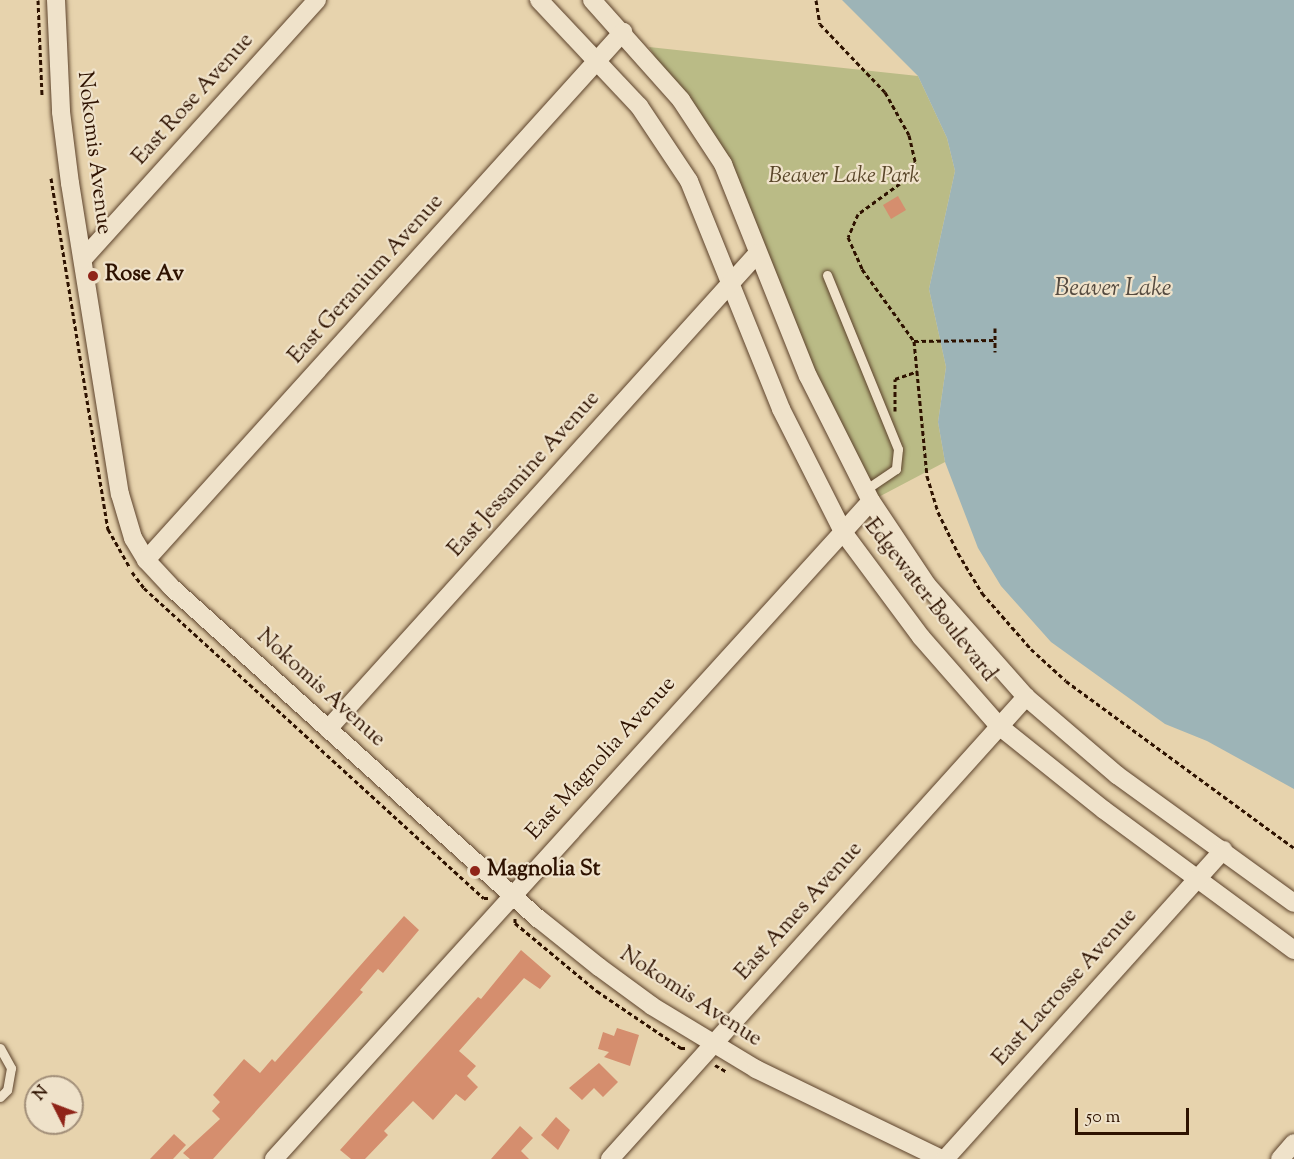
<!DOCTYPE html>
<html>
<head>
<meta charset="utf-8">
<style>
	body { margin:0 }
	#map { position:relative; width:1294px; height:1159px; overflow:hidden; background:#e7d3ad; font-family:"Sorts Mill Goudy",serif }
	div>[style] { position:absolute }
	.green>* { inset:0; background:#babb86 }
	.water>* { inset:0; background:#9db4b7 }
	.building>* { inset:0; background:#d58e6e }
	.path>* { height:3px; margin-top:-1.5px; transform-origin:0; background:repeating-linear-gradient(90deg,#2e1200 0 4.5px,transparent 0 7.5px) }
	.roads { filter:drop-shadow(0 0 2px #5c422b) drop-shadow(0 0 2px #5c422b) }
	.service>* { height:9px; margin:-4.5px; padding:0 4.5px; transform-origin:4.5px; border-radius:4.5px; background:#efe2ca }
	.minor>* { height:18px; margin:-9px; padding:0 9px; transform-origin:9px; border-radius:9px; background:#efe2ca }
	.dots>* { width:16px; height:16px; translate:-50% -50%; box-sizing:border-box; border:3px solid #efe2ca; border-radius:50% }
	span { translate:-50% -50%; white-space:nowrap; text-align:center; line-height:1.15; -webkit-text-stroke:4.5px #efe2ca; paint-order:stroke }
	.street-label { font-size:22px; color:#2e1200 }
	.park-label { font-size:22px; color:#584528; font-style:italic }
	.poi-label { font-size:22px; color:#2e1200; font-weight:700 }
	.left { translate:0 -50%; text-align:left }
	.water-label { font-size:24px; color:#554b40; font-style:italic }
	.north { position:absolute; left:24px; top:1075px; width:60px; height:60px; box-sizing:border-box; background:#efe2ca; border:2px solid #a28f79; border-radius:50%; rotate:312deg; font-size:16px; font-weight:700; line-height:24px; text-align:center; color:#2e1200 }
	.north::after { content:''; display:block; margin:auto; width:21px; height:27px; background:#8f2418; clip-path:polygon(50% 0,100% 100%,50% 72%,0 100%) }
	.scale { position:absolute; left:1075px; top:1108px; width:114px; height:27px; box-sizing:border-box; border:3px solid #2e1200; border-top:0; padding-left:8px; font-size:18px; line-height:21px; white-space:nowrap; color:#2e1200; -webkit-text-stroke:4px #efe2ca; paint-order:stroke }
</style>
</head>
<body>
<div id="map">
	<div class="green">
		<div style="clip-path:polygon(649px 47px,918px 76px,947px 138px,955px 171px,929px 289px,946px 367px,938px 422px,945px 462px,871px 501px,758px 253px,681px 100px)"></div>
	</div>
	<div class="water">
		<div style="clip-path:polygon(842px 0,1294px 0,1294px 789px,1207px 741px,1165px 724px,1051px 642px,1001px 586px,978px 548px,945px 462px,938px 422px,946px 367px,929px 289px,955px 171px,947px 138px,918px 76px)"></div>
	</div>
	<div class="building">
		<div style="clip-path:polygon(898px 196px,906px 210px,891px 219px,883px 205px)"></div>
		<div style="clip-path:polygon(404px 916px,419px 930px,383px 973px,378px 969px,360px 990px,363px 992px,213px 1159px,190px 1159px,183px 1153px,220px 1119px,212px 1111px,220px 1102px,213px 1095px,244px 1059px,260px 1073px,272px 1059px,275px 1062px)"></div>
		<div style="clip-path:polygon(521px 950px,551px 976px,540px 989px,524px 978px,459px 1051px,476px 1066px,467px 1076px,478px 1087px,465px 1101px,456px 1094px,433px 1120px,413px 1101px,384px 1131px,388px 1135px,365px 1159px,351px 1159px,340px 1150px,478px 997px,481px 999px)"></div>
		<div style="clip-path:polygon(617px 1028px,639px 1035px,630px 1066px,604px 1057px,609px 1052px,598px 1049px,603px 1032px,614px 1036px)"></div>
		<div style="clip-path:polygon(599px 1063px,618px 1082px,603px 1097px,594px 1088px,582px 1100px,569px 1088px)"></div>
		<div style="clip-path:polygon(556px 1117px,570px 1130px,558px 1150px,541px 1135px)"></div>
		<div style="clip-path:polygon(520px 1126px,533px 1138px,521px 1151px,529px 1159px,491px 1159px)"></div>
		<div style="clip-path:polygon(174px 1134px,186px 1145px,173px 1159px,150px 1159px)"></div>
	</div>
	<div class="path">
		<div style="left:38px;top:0;width:96px;rotate:87.6deg"></div>
		<div style="left:816px;top:0;width:24px;rotate:81deg"></div>
		<div style="left:820px;top:24px;width:94px;rotate:46.3deg"></div>
		<div style="left:885px;top:92px;width:49px;rotate:60.8deg"></div>
		<div style="left:909px;top:135px;width:28px;rotate:77deg"></div>
		<div style="left:915px;top:162px;width:19px;rotate:118deg"></div>
		<div style="left:906px;top:179px;width:59px;rotate:143.9deg"></div>
		<div style="left:858px;top:214px;width:25px;rotate:113deg"></div>
		<div style="left:848px;top:237px;width:35px;rotate:66deg"></div>
		<div style="left:862px;top:269px;width:89px;rotate:54.2deg"></div>
		<div style="left:914px;top:341px;width:136px;rotate:84.5deg"></div>
		<div style="left:927px;top:476px;width:38px;rotate:73deg"></div>
		<div style="left:938px;top:512px;width:46px;rotate:64deg"></div>
		<div style="left:958px;top:553px;width:47px;rotate:59deg"></div>
		<div style="left:982px;top:593px;width:74px;rotate:48.8deg"></div>
		<div style="left:1031px;top:649px;width:47px;rotate:42.4deg"></div>
		<div style="left:1066px;top:681px;width:283px;rotate:36.2deg"></div>
		<div style="left:51px;top:178px;width:356px;rotate:80.8deg"></div>
		<div style="left:108px;top:529px;width:43px;rotate:60.4deg"></div>
		<div style="left:995px;top:328px;width:24px;rotate:90deg"></div>
		<div style="left:914px;top:341px;width:81px;rotate:-0.7deg"></div>
		<div style="left:895px;top:411px;width:32px;rotate:-90deg"></div>
		<div style="left:895px;top:379px;width:24px;rotate:-19deg"></div>
		<div style="left:132px;top:572px;width:20px;rotate:53deg"></div>
		<div style="left:144px;top:588px;width:460px;rotate:42.4deg"></div>
		<div style="left:484px;top:898px;width:5px"></div>
		<div style="left:515px;top:918px;width:5px;rotate:90deg"></div>
		<div style="left:515px;top:923px;width:107px;rotate:39.7deg"></div>
		<div style="left:597px;top:991px;width:102px;rotate:34.2deg"></div>
		<div style="left:681px;top:1048px;width:7px"></div>
		<div style="left:715px;top:1065px;width:14px;rotate:30deg"></div>
	</div>
	<div class="roads">
		<div class="service">
			<div style="left:827px;top:275px;width:188px;rotate:67.8deg"></div>
			<div style="left:898px;top:449px;width:20px;rotate:96deg"></div>
			<div style="left:896px;top:469px;width:37px;rotate:146deg"></div>
			<div style="left:0;top:1048px;width:23px;rotate:61deg"></div>
			<div style="left:11px;top:1068px;width:22px;rotate:100deg"></div>
			<div style="left:7px;top:1090px;width:10px;rotate:135deg"></div>
		</div>
		<div class="minor">
			<div style="left:56px;top:0;width:112px;rotate:87.4deg"></div>
			<div style="left:61px;top:112px;width:72px;rotate:82.8deg"></div>
			<div style="left:70px;top:183px;width:315px;rotate:80.9deg"></div>
			<div style="left:120px;top:494px;width:46px;rotate:73.5deg"></div>
			<div style="left:133px;top:538px;width:26px;rotate:59deg"></div>
			<div style="left:146px;top:560px;width:35px;rotate:47deg"></div>
			<div style="left:170px;top:586px;width:497px;rotate:42.1deg"></div>
			<div style="left:539px;top:919px;width:77px;rotate:38.7deg"></div>
			<div style="left:599px;top:967px;width:66px;rotate:36.3deg"></div>
			<div style="left:652px;top:1006px;width:122px;rotate:31.2deg"></div>
			<div style="left:756px;top:1069px;width:206px;rotate:25.9deg"></div>
			<div style="left:539px;top:0;width:146px;rotate:46.7deg"></div>
			<div style="left:639px;top:106px;width:90px;rotate:56.3deg"></div>
			<div style="left:689px;top:181px;width:246px;rotate:68deg"></div>
			<div style="left:781px;top:409px;width:138px;rotate:63.2deg"></div>
			<div style="left:843px;top:532px;width:131px;rotate:53.4deg"></div>
			<div style="left:921px;top:637px;width:118px;rotate:48.8deg"></div>
			<div style="left:999px;top:726px;width:134px;rotate:38.7deg"></div>
			<div style="left:1104px;top:810px;width:236px;rotate:36.4deg"></div>
			<div style="left:592px;top:0;width:134px;rotate:48.3deg"></div>
			<div style="left:681px;top:100px;width:77px;rotate:56.7deg"></div>
			<div style="left:723px;top:164px;width:228px;rotate:68.2deg"></div>
			<div style="left:808px;top:376px;width:140px;rotate:63.3deg"></div>
			<div style="left:871px;top:501px;width:101px;rotate:56.3deg"></div>
			<div style="left:927px;top:585px;width:149px;rotate:48.5deg"></div>
			<div style="left:1026px;top:697px;width:120px;rotate:40.6deg"></div>
			<div style="left:1117px;top:775px;width:218px;rotate:35.9deg"></div>
			<div style="left:83px;top:259px;width:349px;rotate:-47.9deg"></div>
			<div style="left:146px;top:560px;width:712px;rotate:-47.91deg"></div>
			<div style="left:328px;top:729px;width:641px;rotate:-47.91deg"></div>
			<div style="left:274px;top:1159px;width:888px;rotate:-47.78deg"></div>
			<div style="left:610px;top:1159px;width:622px;rotate:-48deg"></div>
			<div style="left:945px;top:1159px;width:416px;rotate:-48deg"></div>
			<div style="left:1280px;top:1159px;width:21px;rotate:-49deg"></div>
		</div>
	</div>
	<div class="dots">
		<div style="left:93px;top:276px;background:#8f2418"></div>
		<div style="left:475px;top:871px;background:#8f2418"></div>
	</div>
	<div class="street-label">
		<span style="left:194px;top:100px;rotate:-48deg">East Rose Avenue</span>
		<span style="left:93px;top:153px;rotate:83deg">Nokomis Avenue</span>
		<span style="left:367px;top:280px;rotate:-48deg">East Geranium Avenue</span>
		<span style="left:525px;top:475px;rotate:-48deg">East Jessamine Avenue</span>
		<span style="left:929px;top:601px;rotate:52deg">Edgewater Boulevard</span>
		<span style="left:320px;top:689px;rotate:42deg">Nokomis Avenue</span>
		<span style="left:602px;top:759px;rotate:-48deg">East Magnolia Avenue</span>
		<span style="left:800px;top:912px;rotate:-48deg">East Ames Avenue</span>
		<span style="left:1066px;top:988px;rotate:-48deg">East Lacrosse Avenue</span>
		<span style="left:690px;top:998px;rotate:33deg">Nokomis Avenue</span>
	</div>
	<div class="park-label">
		<span style="left:844px;top:178px">Beaver Lake Park</span>
	</div>
	<div class="poi-label">
		<span class="left" style="left:105px;top:276px">Rose Av</span>
		<span class="left" style="left:487px;top:871px">Magnolia St</span>
	</div>
	<div class="water-label">
		<span style="left:1113px;top:290px">Beaver Lake</span>
	</div>
	<div class="north">N</div>
	<div class="scale">50 m</div>
</div>
</body>
</html>
